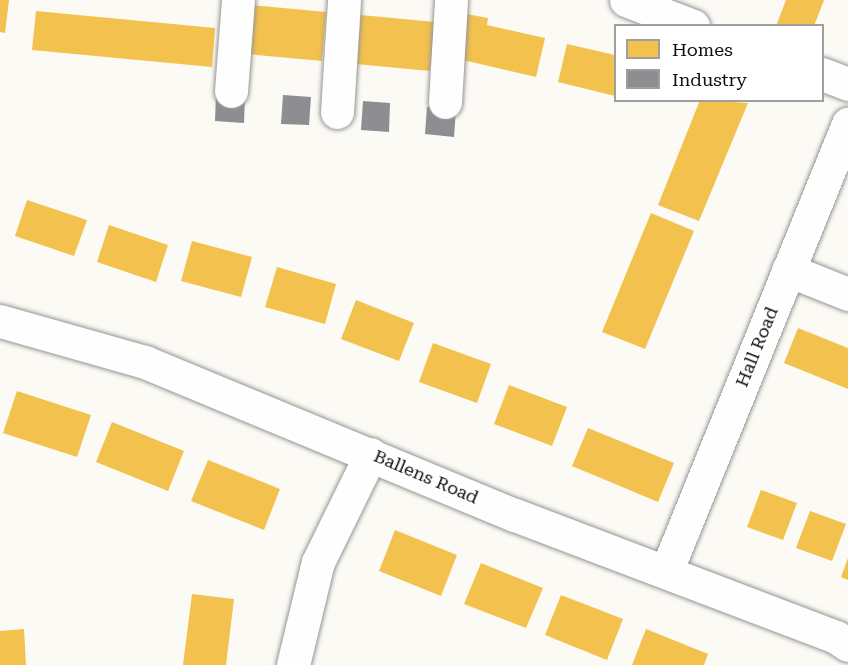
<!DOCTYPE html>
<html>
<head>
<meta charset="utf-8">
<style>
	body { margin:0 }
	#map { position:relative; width:848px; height:665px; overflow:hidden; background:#fcfaf5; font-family:"Roboto Serif",serif }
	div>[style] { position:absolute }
	.homes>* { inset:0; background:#f2c14e }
	.industry>* { inset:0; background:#8d8d92 }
	.roads { filter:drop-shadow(0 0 2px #969593) drop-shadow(0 0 2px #969593) }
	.minor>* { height:33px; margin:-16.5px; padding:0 16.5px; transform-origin:16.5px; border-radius:16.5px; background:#fffefe }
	span { translate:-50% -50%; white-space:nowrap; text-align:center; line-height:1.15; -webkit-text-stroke:6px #fff; paint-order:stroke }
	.street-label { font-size:18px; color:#0f0f0f }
	.legend { position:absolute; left:614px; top:24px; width:210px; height:78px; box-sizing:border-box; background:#fff; border:2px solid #9f9f9f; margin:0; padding:8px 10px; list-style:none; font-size:18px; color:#0f0f0f }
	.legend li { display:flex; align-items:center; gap:12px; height:30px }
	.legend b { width:30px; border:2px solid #9f9f9f }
</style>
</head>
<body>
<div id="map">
	<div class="homes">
		<div style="clip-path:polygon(0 0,9px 0,5px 33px,0 32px)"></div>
		<div style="clip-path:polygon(786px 0,824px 0,814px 26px,776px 26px)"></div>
		<div style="clip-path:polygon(252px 5px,326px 12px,322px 61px,247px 54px)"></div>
		<div style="clip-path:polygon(36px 11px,215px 28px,212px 67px,32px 50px)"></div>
		<div style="clip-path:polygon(466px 14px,488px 18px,487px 25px,545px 38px,536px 77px,463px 60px)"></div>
		<div style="clip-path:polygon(361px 15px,435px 22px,430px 71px,356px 64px)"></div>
		<div style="clip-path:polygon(567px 44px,615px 55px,615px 96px,558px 82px)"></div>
		<div style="clip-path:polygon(700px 100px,748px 103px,699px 221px,658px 205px)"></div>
		<div style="clip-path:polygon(27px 200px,87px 220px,74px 256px,15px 236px)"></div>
		<div style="clip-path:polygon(651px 213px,694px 231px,645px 349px,602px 332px)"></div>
		<div style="clip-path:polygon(109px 225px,168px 245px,156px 282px,97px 262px)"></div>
		<div style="clip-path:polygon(192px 241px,252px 257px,241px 297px,181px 281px)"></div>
		<div style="clip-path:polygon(277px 267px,336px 284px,325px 324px,265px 307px)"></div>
		<div style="clip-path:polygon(356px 300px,414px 323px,399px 361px,341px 339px)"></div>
		<div style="clip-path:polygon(798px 328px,848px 348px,848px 389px,784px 363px)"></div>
		<div style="clip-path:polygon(433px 343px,491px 364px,477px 403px,419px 382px)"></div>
		<div style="clip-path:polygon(509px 385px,567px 407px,552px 446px,494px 424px)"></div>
		<div style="clip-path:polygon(17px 391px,91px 415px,77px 457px,3px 433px)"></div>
		<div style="clip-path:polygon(112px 422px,184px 451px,168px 491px,96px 462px)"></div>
		<div style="clip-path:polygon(588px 428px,674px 463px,658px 502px,572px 466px)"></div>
		<div style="clip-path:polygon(208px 460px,280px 489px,264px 530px,191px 501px)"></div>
		<div style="clip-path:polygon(761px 490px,797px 503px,783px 540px,747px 527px)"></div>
		<div style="clip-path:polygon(810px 511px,846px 524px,832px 561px,796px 548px)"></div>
		<div style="clip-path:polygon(395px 530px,457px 555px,441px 596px,379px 571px)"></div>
		<div style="clip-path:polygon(848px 558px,848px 580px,841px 577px)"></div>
		<div style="clip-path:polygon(481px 563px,543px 588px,526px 628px,464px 604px)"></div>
		<div style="clip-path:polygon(192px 594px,234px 599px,226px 665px,183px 665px)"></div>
		<div style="clip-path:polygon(561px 595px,623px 619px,607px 660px,545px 635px)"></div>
		<div style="clip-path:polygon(24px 629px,26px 665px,0 665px,0 631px)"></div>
		<div style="clip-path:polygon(646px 629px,708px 654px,704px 665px,632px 665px)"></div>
	</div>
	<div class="industry">
		<div style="clip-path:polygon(216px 94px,245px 96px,244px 123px,215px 121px)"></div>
		<div style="clip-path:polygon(283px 95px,311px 97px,309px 125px,281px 124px)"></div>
		<div style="clip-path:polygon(363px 101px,390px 103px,389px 132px,361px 130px)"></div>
		<div style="clip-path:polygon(427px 107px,456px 109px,454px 137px,425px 134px)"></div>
	</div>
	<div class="roads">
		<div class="minor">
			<div style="left:626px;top:0;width:72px;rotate:21.2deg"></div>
			<div style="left:822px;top:74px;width:28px;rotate:21deg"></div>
			<div style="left:231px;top:91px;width:91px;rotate:-85.6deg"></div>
			<div style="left:445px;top:102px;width:102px;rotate:-86.6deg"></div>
			<div style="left:337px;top:112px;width:112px;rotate:-86.4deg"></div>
			<div style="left:788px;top:270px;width:65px;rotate:21.8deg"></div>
			<div style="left:0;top:321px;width:151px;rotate:15.8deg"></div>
			<div style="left:145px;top:362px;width:400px;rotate:22.5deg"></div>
			<div style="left:515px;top:515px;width:343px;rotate:20.8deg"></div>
			<div style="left:836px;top:637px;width:14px;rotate:34deg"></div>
			<div style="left:666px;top:572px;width:484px;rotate:-67.9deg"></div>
			<div style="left:293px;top:665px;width:106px;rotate:-76.4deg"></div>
			<div style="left:318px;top:562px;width:120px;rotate:-63.9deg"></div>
		</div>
	</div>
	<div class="street-label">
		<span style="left:757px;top:347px;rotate:-68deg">Hall Road</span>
		<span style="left:426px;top:477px;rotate:23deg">Ballens Road</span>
	</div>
	<ul class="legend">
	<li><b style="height:16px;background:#f2c14e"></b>Homes</li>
	<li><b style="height:16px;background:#8d8d92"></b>Industry</li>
	</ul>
</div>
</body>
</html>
